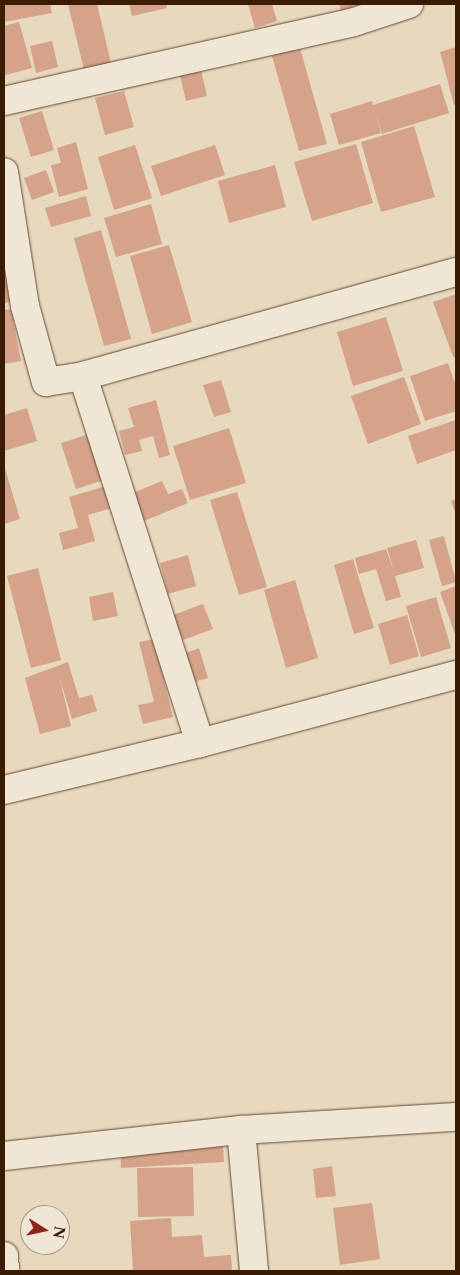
<!DOCTYPE html>
<html>
<head>
<meta charset="utf-8">
<style>
	body { margin:0 }
	#map { position:relative; width:460px; height:1275px; overflow:hidden; background:#e7d8be; font-family:"Libre Caslon Text",serif }
	div>[style] { position:absolute }
	.building>* { inset:0; background:#d5a28a }
	.roads { filter:drop-shadow(0 0 1px #644b31) drop-shadow(0 0 1px #644b31) }
	.street>* { height:28px; margin:-14px; padding:0 14px; transform-origin:14px; border-radius:14px; background:#efe6d5 }
	span { translate:-50% -50%; white-space:nowrap; text-align:center; line-height:1.15; -webkit-text-stroke:4px #efe6d5; paint-order:stroke }
	.frame { position:absolute; inset:0; border:5px solid #391c02; pointer-events:none }
	.north { position:absolute; left:20px; top:1205px; width:50px; height:50px; box-sizing:border-box; background:#efe6d5; border:1px solid #a69581; border-radius:50%; rotate:100deg; font-size:14px; font-weight:700; line-height:20px; text-align:center; color:#391c02 }
	.north::after { content:''; display:block; margin:auto; width:18px; height:22px; background:#8f2418; clip-path:polygon(50% 0,100% 100%,50% 72%,0 100%) }
</style>
</head>
<body>
<div id="map">
	<div class="building">
		<div style="clip-path:polygon(4px 4px,50px 4px,52px 13px,4px 22px)"></div>
		<div style="clip-path:polygon(68px 4px,97px 4px,112px 67px,85px 74px)"></div>
		<div style="clip-path:polygon(129px 4px,166px 4px,167px 8px,132px 16px)"></div>
		<div style="clip-path:polygon(248px 4px,272px 4px,277px 21px,255px 28px)"></div>
		<div style="clip-path:polygon(339px 4px,361px 4px,341px 11px)"></div>
		<div style="clip-path:polygon(19px 22px,32px 68px,5px 75px,4px 26px)"></div>
		<div style="clip-path:polygon(52px 41px,58px 67px,36px 73px,30px 46px)"></div>
		<div style="clip-path:polygon(456px 47px,456px 104px,454px 105px,440px 52px)"></div>
		<div style="clip-path:polygon(300px 48px,327px 144px,299px 151px,272px 56px)"></div>
		<div style="clip-path:polygon(200px 66px,207px 96px,186px 101px,179px 71px)"></div>
		<div style="clip-path:polygon(440px 84px,449px 113px,382px 134px,376px 114px,381px 133px,339px 145px,330px 114px,372px 101px,373px 105px)"></div>
		<div style="clip-path:polygon(124px 91px,134px 127px,105px 135px,95px 98px)"></div>
		<div style="clip-path:polygon(42px 111px,54px 150px,31px 157px,19px 118px)"></div>
		<div style="clip-path:polygon(414px 126px,435px 197px,381px 212px,361px 142px)"></div>
		<div style="clip-path:polygon(76px 142px,88px 189px,59px 197px,51px 165px,61px 163px,57px 148px)"></div>
		<div style="clip-path:polygon(356px 144px,373px 203px,312px 221px,294px 162px)"></div>
		<div style="clip-path:polygon(135px 145px,152px 198px,114px 210px,98px 157px)"></div>
		<div style="clip-path:polygon(215px 145px,225px 175px,161px 196px,151px 166px)"></div>
		<div style="clip-path:polygon(275px 165px,286px 207px,229px 223px,218px 181px)"></div>
		<div style="clip-path:polygon(46px 170px,54px 192px,32px 200px,24px 178px)"></div>
		<div style="clip-path:polygon(86px 196px,91px 216px,51px 227px,45px 208px)"></div>
		<div style="clip-path:polygon(151px 204px,162px 244px,116px 257px,104px 218px)"></div>
		<div style="clip-path:polygon(101px 230px,131px 339px,104px 346px,74px 238px)"></div>
		<div style="clip-path:polygon(4px 235px,16px 301px,4px 303px)"></div>
		<div style="clip-path:polygon(169px 245px,192px 322px,152px 334px,130px 256px)"></div>
		<div style="clip-path:polygon(456px 294px,456px 356px,453px 357px,433px 302px)"></div>
		<div style="clip-path:polygon(11px 309px,21px 361px,4px 364px,4px 310px)"></div>
		<div style="clip-path:polygon(386px 317px,403px 371px,353px 386px,337px 332px)"></div>
		<div style="clip-path:polygon(448px 363px,456px 386px,456px 411px,425px 421px,410px 376px)"></div>
		<div style="clip-path:polygon(404px 377px,421px 424px,368px 444px,351px 396px)"></div>
		<div style="clip-path:polygon(221px 380px,231px 412px,214px 417px,203px 385px)"></div>
		<div style="clip-path:polygon(156px 400px,170px 455px,159px 458px,153px 436px,139px 440px,142px 451px,125px 455px,119px 431px,134px 427px,128px 408px)"></div>
		<div style="clip-path:polygon(27px 408px,37px 441px,4px 451px,4px 415px)"></div>
		<div style="clip-path:polygon(456px 420px,456px 450px,417px 464px,408px 436px)"></div>
		<div style="clip-path:polygon(229px 428px,246px 483px,190px 500px,173px 446px)"></div>
		<div style="clip-path:polygon(89px 434px,104px 480px,76px 489px,61px 443px)"></div>
		<div style="clip-path:polygon(4px 465px,20px 519px,4px 524px)"></div>
		<div style="clip-path:polygon(162px 481px,168px 494px,182px 489px,188px 503px,144px 521px,133px 493px)"></div>
		<div style="clip-path:polygon(106px 486px,112px 508px,88px 515px,95px 541px,63px 550px,59px 533px,78px 528px,69px 497px)"></div>
		<div style="clip-path:polygon(237px 492px,267px 587px,239px 595px,210px 500px)"></div>
		<div style="clip-path:polygon(456px 499px,456px 515px,451px 501px)"></div>
		<div style="clip-path:polygon(444px 536px,456px 582px,442px 586px,429px 540px)"></div>
		<div style="clip-path:polygon(416px 540px,424px 568px,395px 576px,401px 597px,386px 601px,376px 569px,359px 574px,355px 558px,386px 549px,394px 572px,387px 548px)"></div>
		<div style="clip-path:polygon(188px 555px,196px 586px,168px 594px,160px 563px)"></div>
		<div style="clip-path:polygon(353px 559px,374px 628px,354px 634px,334px 565px)"></div>
		<div style="clip-path:polygon(38px 568px,61px 660px,31px 668px,7px 576px)"></div>
		<div style="clip-path:polygon(295px 580px,318px 658px,286px 668px,264px 590px)"></div>
		<div style="clip-path:polygon(456px 586px,456px 637px,440px 592px)"></div>
		<div style="clip-path:polygon(113px 592px,118px 616px,93px 621px,89px 597px)"></div>
		<div style="clip-path:polygon(436px 597px,451px 648px,421px 657px,406px 606px)"></div>
		<div style="clip-path:polygon(203px 604px,213px 629px,183px 640px,173px 615px)"></div>
		<div style="clip-path:polygon(407px 615px,419px 656px,390px 665px,378px 624px)"></div>
		<div style="clip-path:polygon(154px 639px,173px 717px,143px 724px,138px 705px,154px 702px,139px 642px)"></div>
		<div style="clip-path:polygon(199px 648px,208px 678px,195px 682px,186px 653px)"></div>
		<div style="clip-path:polygon(68px 662px,79px 698px,92px 695px,97px 711px,72px 719px,59px 676px,71px 726px,40px 734px,25px 678px)"></div>
		<div style="clip-path:polygon(223px 1143px,224px 1162px,121px 1168px,120px 1149px)"></div>
		<div style="clip-path:polygon(332px 1166px,336px 1196px,316px 1198px,313px 1169px)"></div>
		<div style="clip-path:polygon(193px 1167px,194px 1216px,138px 1217px,137px 1168px)"></div>
		<div style="clip-path:polygon(372px 1203px,380px 1259px,340px 1265px,333px 1208px)"></div>
		<div style="clip-path:polygon(171px 1218px,172px 1237px,202px 1235px,204px 1257px,231px 1255px,232px 1271px,133px 1271px,130px 1221px)"></div>
	</div>
	<div class="roads">
		<div class="street">
			<div style="left:4px;top:101px;width:359px;rotate:-12.7deg"></div>
			<div style="left:354px;top:22px;width:58px;rotate:-18.1deg"></div>
			<div style="left:4px;top:172px;width:136px;rotate:81.1deg"></div>
			<div style="left:25px;top:306px;width:79px;rotate:74.6deg"></div>
			<div style="left:46px;top:382px;width:37px;rotate:-9deg"></div>
			<div style="left:200px;top:743px;width:385px;rotate:-107.7deg"></div>
			<div style="left:83px;top:376px;width:387px;rotate:-15.6deg"></div>
			<div style="left:4px;top:790px;width:202px;rotate:-13.5deg"></div>
			<div style="left:200px;top:743px;width:265px;rotate:-14.9deg"></div>
			<div style="left:241px;top:1130px;width:142px;rotate:84.7deg"></div>
			<div style="left:4px;top:1156px;width:238px;rotate:-6.3deg"></div>
			<div style="left:241px;top:1130px;width:215px;rotate:-3.5deg"></div>
			<div style="left:4px;top:1256px;width:15px;rotate:86deg"></div>
		</div>
	</div>
	<div class="frame"></div>
	<div class="north">N</div>
</div>
</body>
</html>
